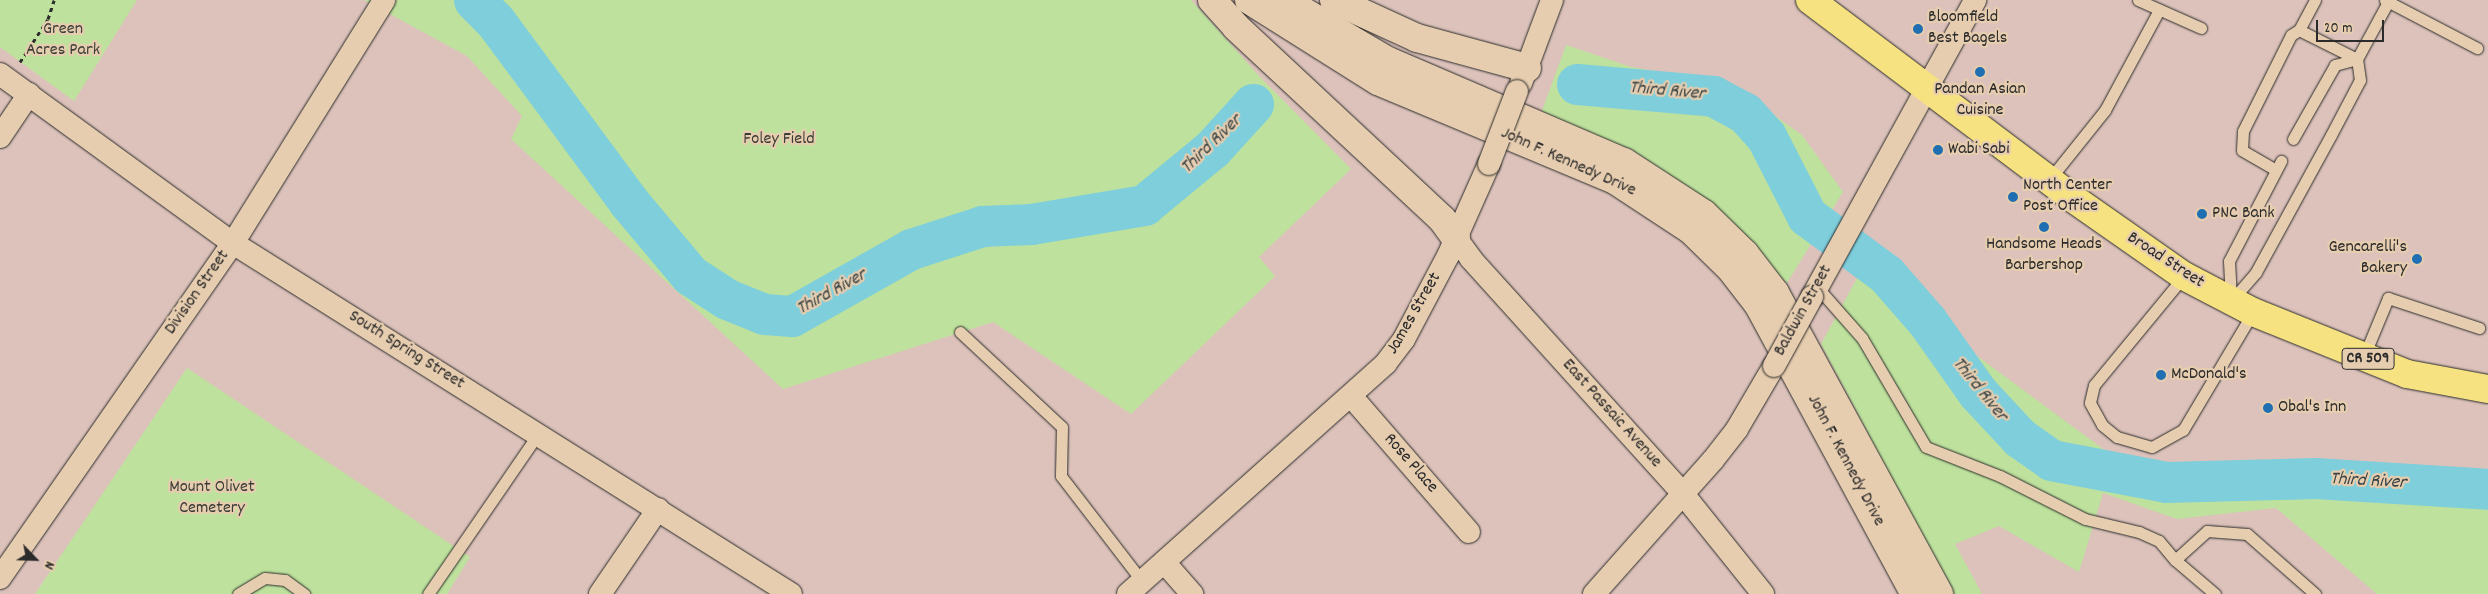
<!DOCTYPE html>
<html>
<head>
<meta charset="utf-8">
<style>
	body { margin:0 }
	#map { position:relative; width:2488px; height:594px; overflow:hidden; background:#dcc2ba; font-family:Dekko,sans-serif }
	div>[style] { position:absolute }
	.green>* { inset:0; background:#bee29d }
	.river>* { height:41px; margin:-20.5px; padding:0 20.5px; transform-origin:20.5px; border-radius:20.5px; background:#7ecedb }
	.path>* { height:3px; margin-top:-1.5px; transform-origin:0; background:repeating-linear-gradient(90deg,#2b2b2b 0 4px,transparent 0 8px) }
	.roads { filter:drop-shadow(0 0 1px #2b2b2b) drop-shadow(0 0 1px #2b2b2b) }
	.lane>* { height:11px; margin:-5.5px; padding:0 5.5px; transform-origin:5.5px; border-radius:5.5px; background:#e7cdaf }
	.street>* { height:22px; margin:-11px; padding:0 11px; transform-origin:11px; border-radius:11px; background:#e7cdaf }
	.secondary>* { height:28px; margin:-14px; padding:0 14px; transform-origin:14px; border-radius:14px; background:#e7cdaf }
	.primary>* { height:28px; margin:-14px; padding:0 14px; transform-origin:14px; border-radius:14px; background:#f7e281 }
	.bridges { filter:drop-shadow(0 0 1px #2b2b2b) drop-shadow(0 0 1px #2b2b2b) }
	.street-bridge>* { height:22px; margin:-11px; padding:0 11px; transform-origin:11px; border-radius:11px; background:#e7cdaf }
	.dots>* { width:14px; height:14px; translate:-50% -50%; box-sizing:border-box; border:2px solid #e7cdaf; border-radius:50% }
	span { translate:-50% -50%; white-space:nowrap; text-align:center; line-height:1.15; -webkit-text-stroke:4.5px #e7cdaf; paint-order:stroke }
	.shield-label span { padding:1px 4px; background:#e7cdaf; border:1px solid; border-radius:4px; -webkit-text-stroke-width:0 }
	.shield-label { font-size:16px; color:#2b2b2b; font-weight:700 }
	.poi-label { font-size:18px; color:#2b2b2b }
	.left { translate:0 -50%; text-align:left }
	.right { translate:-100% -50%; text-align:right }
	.park-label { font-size:18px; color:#3a3d36 }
	.street-label { font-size:18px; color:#2b2b2b }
	.water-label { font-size:19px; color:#374345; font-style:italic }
	.north { position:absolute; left:10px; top:534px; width:50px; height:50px; -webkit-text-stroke:4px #e7cdaf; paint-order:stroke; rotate:114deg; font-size:14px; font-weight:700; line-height:20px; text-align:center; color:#2b2b2b }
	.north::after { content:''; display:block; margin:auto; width:18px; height:22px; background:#2b2b2b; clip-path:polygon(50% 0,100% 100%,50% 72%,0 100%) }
	.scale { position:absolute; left:2316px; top:20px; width:68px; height:22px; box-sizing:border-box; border:2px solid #2b2b2b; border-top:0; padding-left:6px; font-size:15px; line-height:18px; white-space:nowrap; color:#2b2b2b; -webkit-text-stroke:4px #e7cdaf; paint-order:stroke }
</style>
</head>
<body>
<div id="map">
	<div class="green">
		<div style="clip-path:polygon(0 0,137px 0,74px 101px,0 47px)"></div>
		<div style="clip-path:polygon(364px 0,1191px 0,1260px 77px,1351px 169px,1259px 257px,1275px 276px,1131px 414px,993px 322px,783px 389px,511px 139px,522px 116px,467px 56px)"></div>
		<div style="clip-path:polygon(1566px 45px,1631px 67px,1729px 83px,1802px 135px,1843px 192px,1787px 283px,1682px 186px,1542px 111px)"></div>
		<div style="clip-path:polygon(1872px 251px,1965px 347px,2118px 460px,2283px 472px,2488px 479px,2488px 594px,2377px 594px,2276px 508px,2177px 519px,2103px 493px,2079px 572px,1999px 526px,1955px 544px,1982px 594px,1953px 594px,1821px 344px)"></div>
		<div style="clip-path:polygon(187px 368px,470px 557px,447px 594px,35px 594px)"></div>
	</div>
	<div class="river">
		<div style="left:474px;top:0;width:30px;rotate:45deg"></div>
		<div style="left:495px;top:21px;width:224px;rotate:53.5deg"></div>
		<div style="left:628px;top:201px;width:97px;rotate:50deg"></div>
		<div style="left:690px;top:275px;width:44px;rotate:33deg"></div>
		<div style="left:727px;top:299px;width:40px;rotate:22deg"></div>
		<div style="left:764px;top:314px;width:28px;rotate:4deg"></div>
		<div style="left:792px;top:316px;width:137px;rotate:-29.4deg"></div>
		<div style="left:911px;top:249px;width:75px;rotate:-17.9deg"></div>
		<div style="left:982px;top:226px;width:49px;rotate:-2.3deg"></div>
		<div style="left:1031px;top:224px;width:115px;rotate:-9.5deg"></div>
		<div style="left:1144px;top:205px;width:88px;rotate:-39.5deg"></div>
		<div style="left:1212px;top:149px;width:61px;rotate:-47.7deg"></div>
		<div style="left:1577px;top:84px;width:137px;rotate:5deg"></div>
		<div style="left:1713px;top:96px;width:36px;rotate:28deg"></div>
		<div style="left:1745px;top:113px;width:31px;rotate:48deg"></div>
		<div style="left:1766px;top:136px;width:90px;rotate:62.9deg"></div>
		<div style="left:1807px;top:216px;width:98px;rotate:36.3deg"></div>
		<div style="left:1886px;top:274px;width:62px;rotate:48.9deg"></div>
		<div style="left:1927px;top:321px;width:88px;rotate:54.7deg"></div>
		<div style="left:1978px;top:393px;width:62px;rotate:47deg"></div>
		<div style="left:2020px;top:438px;width:38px;rotate:35deg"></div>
		<div style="left:2051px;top:460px;width:117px;rotate:10.8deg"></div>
		<div style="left:2166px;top:482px;width:149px;rotate:-1.5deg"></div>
		<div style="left:2315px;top:478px;width:173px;rotate:3.6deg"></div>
	</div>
	<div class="path">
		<div style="left:20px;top:62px;width:51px;rotate:-56.9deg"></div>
		<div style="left:48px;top:19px;width:20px;rotate:-72deg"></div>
	</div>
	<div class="roads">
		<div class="lane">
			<div style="left:2138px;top:0;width:69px;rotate:24deg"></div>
			<div style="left:2315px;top:0;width:34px;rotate:118deg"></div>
			<div style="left:2299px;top:30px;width:65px;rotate:26.6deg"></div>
			<div style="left:2357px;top:59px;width:65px;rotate:-61.5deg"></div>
			<div style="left:2385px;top:0;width:104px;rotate:27.6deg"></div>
			<div style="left:2276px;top:170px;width:39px;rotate:-150deg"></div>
			<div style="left:2242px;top:150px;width:19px;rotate:-87deg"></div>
			<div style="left:2243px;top:131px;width:107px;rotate:-63.4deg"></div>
			<div style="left:2291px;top:35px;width:9px;rotate:-32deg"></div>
			<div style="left:2049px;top:180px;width:90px;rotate:-51.3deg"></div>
			<div style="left:2105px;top:110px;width:114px;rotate:-61.6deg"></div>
			<div style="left:2184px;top:276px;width:141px;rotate:129.5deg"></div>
			<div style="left:2094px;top:385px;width:18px;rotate:103deg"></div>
			<div style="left:2090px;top:403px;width:25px;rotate:61deg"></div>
			<div style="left:2102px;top:425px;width:19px;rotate:39deg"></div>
			<div style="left:2117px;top:437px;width:36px;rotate:16deg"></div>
			<div style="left:2152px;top:447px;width:35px;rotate:-29deg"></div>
			<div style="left:2183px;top:430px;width:137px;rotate:-59.3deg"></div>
			<div style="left:1817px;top:287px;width:68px;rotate:48.6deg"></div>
			<div style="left:1862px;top:338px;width:126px;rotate:59.6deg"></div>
			<div style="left:1926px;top:447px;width:79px;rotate:21.4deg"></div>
			<div style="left:2000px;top:476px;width:95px;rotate:26.8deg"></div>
			<div style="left:2085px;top:519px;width:56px;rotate:13.5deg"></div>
			<div style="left:2139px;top:532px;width:22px;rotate:24deg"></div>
			<div style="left:2159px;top:541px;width:25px;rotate:50deg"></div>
			<div style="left:2231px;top:299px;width:38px;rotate:-93deg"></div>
			<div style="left:2229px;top:261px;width:113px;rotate:-62.5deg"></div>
			<div style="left:2231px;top:301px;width:38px;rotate:-49deg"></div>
			<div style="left:2256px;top:272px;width:156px;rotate:-61.3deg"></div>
			<div style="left:2331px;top:135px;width:62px;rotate:-62.2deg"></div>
			<div style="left:2360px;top:80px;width:21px;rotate:-98deg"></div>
			<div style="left:2357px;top:59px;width:23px;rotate:165deg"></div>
			<div style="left:2335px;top:65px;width:85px;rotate:119.6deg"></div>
			<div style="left:960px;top:332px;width:139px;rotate:43deg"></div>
			<div style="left:1062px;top:427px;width:49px;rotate:91.2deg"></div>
			<div style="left:1061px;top:476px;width:133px;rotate:52.4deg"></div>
			<div style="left:2364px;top:356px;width:63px;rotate:-67.5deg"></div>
			<div style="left:2388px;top:298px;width:96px;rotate:18.2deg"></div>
			<div style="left:238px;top:594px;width:31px;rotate:-31deg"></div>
			<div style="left:265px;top:578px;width:20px;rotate:6deg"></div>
			<div style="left:285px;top:580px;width:24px;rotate:36deg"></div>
			<div style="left:428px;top:594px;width:194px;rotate:-55.5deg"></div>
			<div style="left:2215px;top:594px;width:52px;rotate:-139.6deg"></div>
			<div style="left:2175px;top:560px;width:43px;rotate:-42.2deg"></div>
			<div style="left:2207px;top:531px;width:40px;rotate:4.3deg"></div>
			<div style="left:2247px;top:534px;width:91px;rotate:41.4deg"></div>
		</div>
		<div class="street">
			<div style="left:0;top:74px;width:288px;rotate:36deg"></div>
			<div style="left:233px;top:243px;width:659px;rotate:32.17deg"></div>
			<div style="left:1521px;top:83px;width:89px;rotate:-69.5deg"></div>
			<div style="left:0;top:137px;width:52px;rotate:-56deg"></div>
			<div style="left:1456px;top:238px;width:26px;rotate:54deg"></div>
			<div style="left:1471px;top:259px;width:316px;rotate:47.9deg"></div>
			<div style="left:1683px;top:494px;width:128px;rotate:51.3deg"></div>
			<div style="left:1812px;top:297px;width:339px;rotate:-61.2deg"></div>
			<div style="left:1351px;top:396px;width:180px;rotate:49.1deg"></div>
			<div style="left:1164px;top:562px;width:43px;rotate:48.8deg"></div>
			<div style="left:0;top:578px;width:408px;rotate:-55.2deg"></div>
			<div style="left:233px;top:243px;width:286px;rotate:-58.1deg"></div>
			<div style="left:600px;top:594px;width:103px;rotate:-55.7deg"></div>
			<div style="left:1128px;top:594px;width:346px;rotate:-41.8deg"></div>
			<div style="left:1386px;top:363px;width:30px;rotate:-53deg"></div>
			<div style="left:1404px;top:339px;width:94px;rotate:-62.1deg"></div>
			<div style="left:1448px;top:256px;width:101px;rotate:-66deg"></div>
			<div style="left:1594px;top:594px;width:179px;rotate:-48.4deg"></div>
			<div style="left:1713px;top:460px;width:39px;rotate:-52deg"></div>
			<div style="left:1737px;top:429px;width:73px;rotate:-59.6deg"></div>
		</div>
		<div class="secondary">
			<div style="left:1212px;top:0;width:36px;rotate:48deg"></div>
			<div style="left:1236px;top:27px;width:282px;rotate:43deg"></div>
			<div style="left:1442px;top:219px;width:24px;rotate:54deg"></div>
			<div style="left:1249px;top:0;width:152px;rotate:32.1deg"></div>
			<div style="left:1378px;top:81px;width:257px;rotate:22.7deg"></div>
			<div style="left:1615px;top:180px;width:91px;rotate:33.3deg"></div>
			<div style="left:1691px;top:230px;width:54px;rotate:44.3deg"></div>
			<div style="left:1730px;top:268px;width:46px;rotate:52.1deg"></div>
			<div style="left:1758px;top:304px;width:330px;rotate:61.6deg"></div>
			<div style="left:1284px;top:0;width:121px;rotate:30.4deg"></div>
			<div style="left:1388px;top:61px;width:257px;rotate:23.2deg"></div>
			<div style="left:1624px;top:162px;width:95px;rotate:33deg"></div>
			<div style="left:1704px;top:214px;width:57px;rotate:44.3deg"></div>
			<div style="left:1745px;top:254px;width:49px;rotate:52.4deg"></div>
			<div style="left:1775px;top:293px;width:343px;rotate:61.4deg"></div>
			<div style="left:1334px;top:0;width:91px;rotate:24.6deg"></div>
			<div style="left:1417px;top:38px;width:114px;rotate:15.3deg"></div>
		</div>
		<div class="primary">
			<div style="left:1810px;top:0;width:327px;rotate:37deg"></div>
			<div style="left:2071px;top:197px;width:138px;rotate:35deg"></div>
			<div style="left:2184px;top:276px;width:78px;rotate:27.6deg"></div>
			<div style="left:2253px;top:312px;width:166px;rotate:21.9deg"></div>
			<div style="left:2407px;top:374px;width:82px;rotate:10.5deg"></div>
		</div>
	</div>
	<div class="bridges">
		<div class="street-bridge">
			<div style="left:1489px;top:164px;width:78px;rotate:-69deg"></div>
			<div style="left:1774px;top:366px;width:79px;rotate:-61.2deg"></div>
		</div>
	</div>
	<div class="dots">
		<div style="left:1918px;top:29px;background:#1f6fb2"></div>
		<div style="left:1980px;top:72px;background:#1f6fb2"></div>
		<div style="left:1938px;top:150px;background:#1f6fb2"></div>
		<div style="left:2013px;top:197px;background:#1f6fb2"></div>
		<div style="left:2202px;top:214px;background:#1f6fb2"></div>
		<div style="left:2044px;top:227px;background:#1f6fb2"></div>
		<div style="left:2417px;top:259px;background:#1f6fb2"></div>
		<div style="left:2161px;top:375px;background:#1f6fb2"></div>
		<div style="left:2268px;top:408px;background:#1f6fb2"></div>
	</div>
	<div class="shield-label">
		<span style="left:2368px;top:359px">CR 509</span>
	</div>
	<div class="poi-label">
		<span class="left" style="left:1928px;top:29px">Bloomfield<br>Best Bagels</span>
		<span style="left:1980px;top:101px">Pandan Asian<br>Cuisine</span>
		<span class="left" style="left:1948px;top:150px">Wabi Sabi</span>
		<span class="left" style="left:2023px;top:197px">North Center<br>Post Office</span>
		<span class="left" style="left:2212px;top:214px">PNC Bank</span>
		<span style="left:2044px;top:256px">Handsome Heads<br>Barbershop</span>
		<span class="right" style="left:2407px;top:259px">Gencarelli's<br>Bakery</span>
		<span class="left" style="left:2171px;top:375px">McDonald's</span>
		<span class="left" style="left:2278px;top:408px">Obal's Inn</span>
	</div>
	<div class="park-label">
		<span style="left:63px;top:41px">Green<br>Acres Park</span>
		<span style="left:779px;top:140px">Foley Field</span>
		<span style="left:212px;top:499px">Mount Olivet<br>Cemetery</span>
	</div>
	<div class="street-label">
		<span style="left:1568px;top:163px;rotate:24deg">John F. Kennedy Drive</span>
		<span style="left:2165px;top:261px;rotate:33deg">Broad Street</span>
		<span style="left:198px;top:293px;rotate:-55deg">Division Street</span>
		<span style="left:1804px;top:311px;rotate:-61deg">Baldwin Street</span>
		<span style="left:1415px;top:314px;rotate:-60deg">James Street</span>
		<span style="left:406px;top:351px;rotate:32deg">South Spring Street</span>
		<span style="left:1611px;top:414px;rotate:48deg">East Passaic Avenue</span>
		<span style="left:1845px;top:461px;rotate:62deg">John F. Kennedy Drive</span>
		<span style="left:1410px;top:464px;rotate:49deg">Rose Place</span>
	</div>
	<div class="water-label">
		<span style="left:1667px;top:92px;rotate:5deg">Third River</span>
		<span style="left:1212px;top:145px;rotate:-44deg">Third River</span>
		<span style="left:832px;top:293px;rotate:-29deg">Third River</span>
		<span style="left:1979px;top:390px;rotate:51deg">Third River</span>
		<span style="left:2368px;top:482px;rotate:3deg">Third River</span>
	</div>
	<div class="north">N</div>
	<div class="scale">20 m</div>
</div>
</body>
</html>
